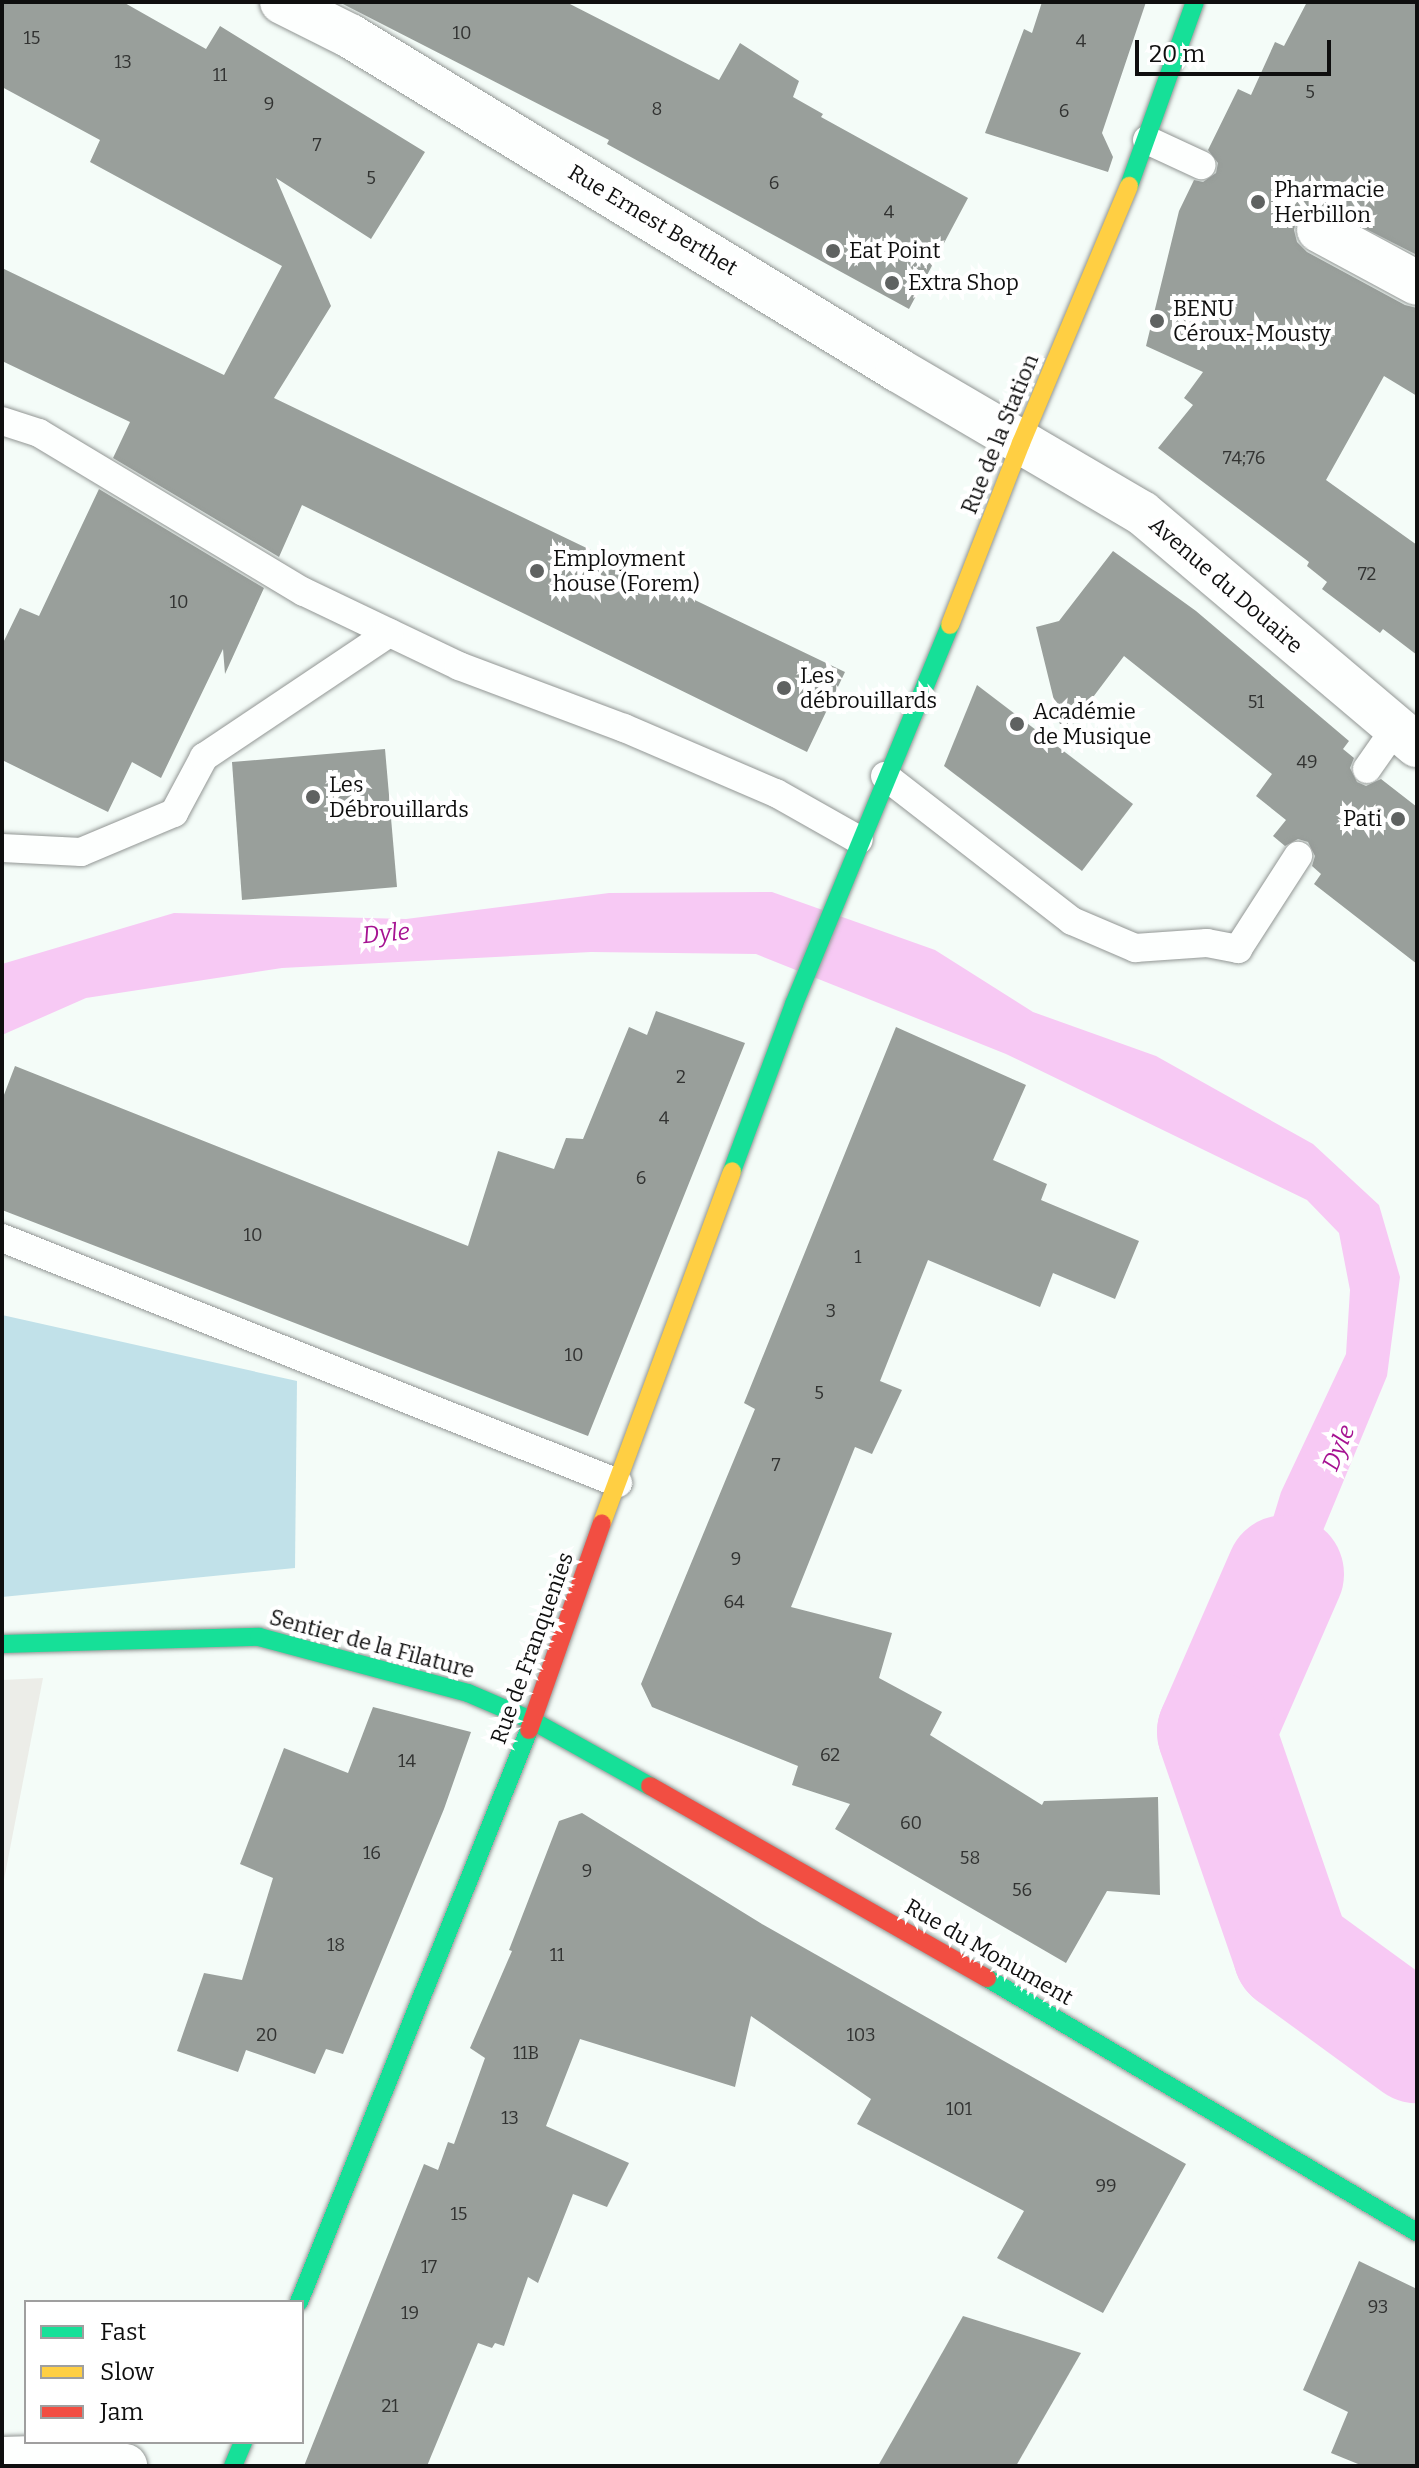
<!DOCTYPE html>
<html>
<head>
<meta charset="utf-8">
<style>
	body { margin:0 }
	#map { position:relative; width:1419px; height:2468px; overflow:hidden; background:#f4fcf8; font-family:Bitter,serif }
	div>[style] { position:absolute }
	.industrial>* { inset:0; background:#ecede8 }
	.forest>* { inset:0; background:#c1e1e9 }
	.water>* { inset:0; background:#f7c9f4 }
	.river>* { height:118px; margin:-59px; padding:0 59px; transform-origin:59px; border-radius:59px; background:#f7c9f4 }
	.building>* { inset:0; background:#999f9b }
	.roads { filter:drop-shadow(0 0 2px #929694) drop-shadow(0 0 2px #929694) }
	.lane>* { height:28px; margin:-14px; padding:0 14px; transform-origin:14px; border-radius:14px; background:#fdfffe }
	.street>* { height:44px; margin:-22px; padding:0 22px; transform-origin:22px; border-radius:22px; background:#fdfffe }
	.fast>* { height:18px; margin:-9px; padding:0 9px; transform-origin:9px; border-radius:9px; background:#16e098 }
	.slow>* { height:18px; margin:-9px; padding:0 9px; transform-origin:9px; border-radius:9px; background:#ffcf43 }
	.jam>* { height:18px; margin:-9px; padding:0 9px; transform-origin:9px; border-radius:9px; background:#f24e42 }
	.dots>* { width:22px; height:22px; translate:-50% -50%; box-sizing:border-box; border:4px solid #fff; border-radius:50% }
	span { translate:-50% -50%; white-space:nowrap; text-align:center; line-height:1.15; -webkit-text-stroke:8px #fff; paint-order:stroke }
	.number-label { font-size:18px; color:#323332 }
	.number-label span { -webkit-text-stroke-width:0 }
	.poi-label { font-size:22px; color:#0f0f0f }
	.left { translate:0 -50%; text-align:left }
	.right { translate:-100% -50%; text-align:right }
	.street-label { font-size:22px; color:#0f0f0f }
	.water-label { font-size:24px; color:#a61392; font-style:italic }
	.frame { position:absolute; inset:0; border:4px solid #0f0f0f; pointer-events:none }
	.legend { position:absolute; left:24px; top:2300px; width:280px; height:144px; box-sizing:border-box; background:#fff; border:2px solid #9f9f9f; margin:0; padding:10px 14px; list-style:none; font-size:24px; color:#0f0f0f }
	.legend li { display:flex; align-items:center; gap:16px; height:40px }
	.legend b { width:40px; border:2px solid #9f9f9f }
	.scale { position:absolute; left:1135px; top:40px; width:196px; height:36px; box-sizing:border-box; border:4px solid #0f0f0f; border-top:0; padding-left:10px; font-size:24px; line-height:28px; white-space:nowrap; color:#0f0f0f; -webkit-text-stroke:6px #fff; paint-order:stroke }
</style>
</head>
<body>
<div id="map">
	<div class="industrial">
		<div style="clip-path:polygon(43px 1678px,2px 1890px,2px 1680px)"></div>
	</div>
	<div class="forest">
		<div style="clip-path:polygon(2px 1315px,297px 1381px,295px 1568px,2px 1597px)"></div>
	</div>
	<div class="water">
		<div style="clip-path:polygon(772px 892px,935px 950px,1033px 1012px,1156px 1056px,1313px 1144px,1379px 1205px,1400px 1277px,1387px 1376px,1262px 1678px,1258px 1820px,1296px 1929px,1372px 1993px,1417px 2012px,1417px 2065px,1337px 2020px,1246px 1939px,1219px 1831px,1220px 1692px,1281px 1492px,1346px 1354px,1350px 1290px,1339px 1233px,1307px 1200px,1006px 1054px,756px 954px,591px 952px,282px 968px,86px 998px,2px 1035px,2px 964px,174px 913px,406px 919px,609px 893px)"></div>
	</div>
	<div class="river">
		<div style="left:1285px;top:1574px;width:172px;rotate:113.6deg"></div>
		<div style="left:1216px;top:1732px;width:234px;rotate:71deg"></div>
		<div style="left:1292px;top:1953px;width:155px;rotate:36.1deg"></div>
	</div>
	<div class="building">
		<div style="clip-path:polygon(2px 2px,123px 2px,206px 49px,220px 26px,425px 152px,371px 239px,276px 178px,331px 306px,274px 398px,845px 672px,807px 752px,302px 505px,279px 557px,113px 458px,130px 422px,2px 361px,2px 268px,224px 375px,282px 266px,90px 162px,100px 140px,2px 87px)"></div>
		<div style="clip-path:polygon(339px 2px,566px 2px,719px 80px,740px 43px,799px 81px,793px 97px,823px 114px,821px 117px,968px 198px,909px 309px,607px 144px,609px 140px)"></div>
		<div style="clip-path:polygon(1042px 2px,1146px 2px,1102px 133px,1113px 157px,1108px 172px,985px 133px,1024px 29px,1032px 33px)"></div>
		<div style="clip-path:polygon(1307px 2px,1417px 2px,1417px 255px,1319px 205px,1305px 209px,1297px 217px,1294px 230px,1297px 242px,1307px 252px,1405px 305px,1417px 308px,1417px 396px,1384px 376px,1326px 480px,1417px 545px,1417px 655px,1383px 629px,1380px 633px,1322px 589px,1327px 582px,1307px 566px,1309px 562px,1158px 448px,1193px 405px,1184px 398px,1203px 372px,1146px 346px,1179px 211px,1194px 180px,1203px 182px,1216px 173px,1218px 163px,1208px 150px,1238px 89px,1251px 95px,1275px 42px,1284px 46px)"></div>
		<div style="clip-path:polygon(99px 489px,264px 588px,225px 674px,223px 649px,161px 778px,132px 762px,108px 812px,2px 760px,2px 645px,20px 608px,39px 616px)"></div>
		<div style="clip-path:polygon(1113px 551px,1196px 611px,1349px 741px,1343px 749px,1354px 758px,1350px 768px,1357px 782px,1366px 786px,1381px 779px,1417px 807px,1417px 964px,1314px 884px,1321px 874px,1312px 866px,1315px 856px,1308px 842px,1298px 839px,1285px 846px,1273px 836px,1286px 820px,1256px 796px,1272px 774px,1124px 656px,1063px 737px,1036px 627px,1059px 621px)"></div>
		<div style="clip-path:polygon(977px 685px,1133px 804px,1082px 871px,944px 766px)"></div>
		<div style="clip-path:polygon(385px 749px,397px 887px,242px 900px,232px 762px)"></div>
		<div style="clip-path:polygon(656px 1011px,745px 1043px,588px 1436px,2px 1210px,2px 1100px,15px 1066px,468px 1246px,498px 1151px,554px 1169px,566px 1138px,583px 1139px,629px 1027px,647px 1035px)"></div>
		<div style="clip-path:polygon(896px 1027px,1026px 1085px,993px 1160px,1047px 1184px,1041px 1200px,1139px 1241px,1115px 1299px,1053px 1273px,1040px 1307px,928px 1260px,880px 1381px,902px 1390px,872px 1454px,855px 1447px,791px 1607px,892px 1633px,879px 1678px,942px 1712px,930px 1735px,1042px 1805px,1044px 1801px,1158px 1797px,1160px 1895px,1107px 1891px,1066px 1963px,835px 1829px,850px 1804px,792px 1785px,798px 1766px,652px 1707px,641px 1684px,755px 1409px,744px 1403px)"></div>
		<div style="clip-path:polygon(373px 1707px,471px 1732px,444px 1809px,343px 2054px,326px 2049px,315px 2074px,246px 2050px,238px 2072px,177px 2051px,204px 1973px,242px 1980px,273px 1878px,240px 1864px,284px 1748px,348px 1773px)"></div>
		<div style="clip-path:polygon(582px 1813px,762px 1924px,1186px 2164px,1103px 2313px,997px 2258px,1024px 2211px,857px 2124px,871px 2099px,751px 2016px,735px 2087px,580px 2039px,546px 2126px,629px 2163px,607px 2207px,573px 2194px,538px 2283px,528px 2277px,504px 2346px,495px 2343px,492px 2348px,478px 2343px,427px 2466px,304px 2466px,424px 2164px,438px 2170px,448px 2142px,454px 2144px,485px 2058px,470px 2048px,512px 1951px,509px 1950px,559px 1821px)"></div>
		<div style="clip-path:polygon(1359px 2261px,1417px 2289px,1417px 2466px,1363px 2466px,1331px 2453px,1348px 2412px,1303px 2390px)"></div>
		<div style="clip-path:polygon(963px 2316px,1081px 2353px,1016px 2466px,878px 2466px)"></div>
	</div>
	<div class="roads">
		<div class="lane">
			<div style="left:1147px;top:140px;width:60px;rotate:24.8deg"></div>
			<div style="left:2px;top:421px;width:39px;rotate:18deg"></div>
			<div style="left:39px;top:433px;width:309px;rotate:31deg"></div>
			<div style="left:304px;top:592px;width:172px;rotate:25.5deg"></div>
			<div style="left:459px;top:666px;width:176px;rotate:20.6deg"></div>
			<div style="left:624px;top:728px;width:165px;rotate:23.2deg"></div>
			<div style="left:776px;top:793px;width:95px;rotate:29.5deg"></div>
			<div style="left:1367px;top:769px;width:49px;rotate:-55deg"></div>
			<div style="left:885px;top:776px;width:237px;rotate:37.8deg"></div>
			<div style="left:1072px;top:921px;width:69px;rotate:23.2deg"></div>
			<div style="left:1135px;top:948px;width:72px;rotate:-4deg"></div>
			<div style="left:1207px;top:943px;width:32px;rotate:11deg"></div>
			<div style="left:1238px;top:949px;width:111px;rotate:-57.2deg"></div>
			<div style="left:2px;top:848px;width:79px;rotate:2.9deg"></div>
			<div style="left:81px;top:852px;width:101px;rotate:-22.8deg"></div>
			<div style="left:174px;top:813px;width:64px;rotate:-61.8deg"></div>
			<div style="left:204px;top:757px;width:223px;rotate:-33.8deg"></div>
			<div style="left:2px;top:1238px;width:663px;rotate:21.69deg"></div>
		</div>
		<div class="street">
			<div style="left:282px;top:2px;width:76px;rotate:26.6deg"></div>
			<div style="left:350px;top:36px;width:642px;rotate:31.36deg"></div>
			<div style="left:898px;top:370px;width:283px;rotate:30.4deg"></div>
			<div style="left:1142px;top:513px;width:360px;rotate:40.2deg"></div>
			<div style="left:1319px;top:230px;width:111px;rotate:28.4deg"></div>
			<div style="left:2px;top:2459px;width:66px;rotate:-1.7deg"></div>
			<div style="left:68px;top:2457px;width:58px;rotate:9deg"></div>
		</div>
		<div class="fast">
			<div style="left:1129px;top:186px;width:195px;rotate:-70.3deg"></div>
			<div style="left:732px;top:1171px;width:178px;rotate:-69.6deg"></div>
			<div style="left:794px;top:1004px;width:410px;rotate:-67.6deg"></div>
			<div style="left:2px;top:1644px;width:257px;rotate:-1.6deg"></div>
			<div style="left:259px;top:1637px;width:216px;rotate:15deg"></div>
			<div style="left:468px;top:1693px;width:71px;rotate:23.3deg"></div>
			<div style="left:533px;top:1721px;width:134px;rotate:29.1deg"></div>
			<div style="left:987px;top:1978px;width:499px;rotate:30.6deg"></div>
			<div style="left:299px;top:2302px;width:617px;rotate:-68.1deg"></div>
			<div style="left:233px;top:2466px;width:26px;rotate:-67deg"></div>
		</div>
		<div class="slow">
			<div style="left:950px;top:625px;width:195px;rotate:-68.7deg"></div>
			<div style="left:1021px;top:443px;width:279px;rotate:-67.2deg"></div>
			<div style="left:602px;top:1523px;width:375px;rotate:-69.7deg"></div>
		</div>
		<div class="jam">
			<div style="left:529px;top:1730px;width:219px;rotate:-70.6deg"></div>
			<div style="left:650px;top:1786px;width:388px;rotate:29.7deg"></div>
		</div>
	</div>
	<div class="dots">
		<div style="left:1258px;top:202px;background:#5f6261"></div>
		<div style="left:833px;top:251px;background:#5f6261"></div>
		<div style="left:892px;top:283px;background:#5f6261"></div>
		<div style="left:1157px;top:321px;background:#5f6261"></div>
		<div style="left:537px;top:571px;background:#5f6261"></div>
		<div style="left:784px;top:688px;background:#5f6261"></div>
		<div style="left:1017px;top:724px;background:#5f6261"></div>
		<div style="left:313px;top:797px;background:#5f6261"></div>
		<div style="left:1398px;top:819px;background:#5f6261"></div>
	</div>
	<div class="number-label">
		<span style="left:462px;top:33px">10</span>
		<span style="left:32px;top:38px">15</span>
		<span style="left:1081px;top:41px">4</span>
		<span style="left:123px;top:62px">13</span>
		<span style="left:220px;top:75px">11</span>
		<span style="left:1310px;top:92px">5</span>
		<span style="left:269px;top:104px">9</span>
		<span style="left:657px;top:109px">8</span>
		<span style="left:1064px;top:111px">6</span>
		<span style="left:317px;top:145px">7</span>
		<span style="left:371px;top:178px">5</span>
		<span style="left:774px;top:183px">6</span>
		<span style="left:889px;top:212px">4</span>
		<span style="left:1244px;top:458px">74;76</span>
		<span style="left:1367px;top:574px">72</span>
		<span style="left:179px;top:602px">10</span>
		<span style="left:1256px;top:702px">51</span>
		<span style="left:1307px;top:762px">49</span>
		<span style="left:681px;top:1077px">2</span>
		<span style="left:664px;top:1118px">4</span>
		<span style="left:641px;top:1178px">6</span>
		<span style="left:253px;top:1235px">10</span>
		<span style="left:858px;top:1257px">1</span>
		<span style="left:831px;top:1311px">3</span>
		<span style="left:574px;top:1355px">10</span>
		<span style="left:819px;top:1393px">5</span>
		<span style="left:776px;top:1465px">7</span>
		<span style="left:736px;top:1559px">9</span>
		<span style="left:734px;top:1602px">64</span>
		<span style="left:830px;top:1755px">62</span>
		<span style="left:407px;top:1761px">14</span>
		<span style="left:911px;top:1823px">60</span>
		<span style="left:372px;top:1853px">16</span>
		<span style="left:970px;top:1858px">58</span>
		<span style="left:587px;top:1871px">9</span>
		<span style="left:1022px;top:1890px">56</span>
		<span style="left:336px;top:1945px">18</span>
		<span style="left:557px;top:1955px">11</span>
		<span style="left:267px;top:2035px">20</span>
		<span style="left:861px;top:2035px">103</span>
		<span style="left:526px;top:2053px">11B</span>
		<span style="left:959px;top:2109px">101</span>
		<span style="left:510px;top:2118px">13</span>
		<span style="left:1106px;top:2186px">99</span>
		<span style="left:459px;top:2214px">15</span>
		<span style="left:429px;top:2267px">17</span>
		<span style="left:1378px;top:2307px">93</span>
		<span style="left:410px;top:2313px">19</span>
		<span style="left:390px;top:2406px">21</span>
	</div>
	<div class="poi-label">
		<span class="left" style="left:1274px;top:202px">Pharmacie<br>Herbillon</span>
		<span class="left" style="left:849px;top:251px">Eat Point</span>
		<span class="left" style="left:908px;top:283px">Extra Shop</span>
		<span class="left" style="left:1173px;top:321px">BENU<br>Céroux-Mousty</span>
		<span class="left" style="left:553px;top:571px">Employment<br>house (Forem)</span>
		<span class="left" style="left:800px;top:688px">Les<br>débrouillards</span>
		<span class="left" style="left:1033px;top:724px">Académie<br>de Musique</span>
		<span class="left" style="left:329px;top:797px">Les<br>Débrouillards</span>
		<span class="right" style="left:1382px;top:819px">Pati</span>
	</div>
	<div class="street-label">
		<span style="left:653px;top:220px;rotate:31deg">Rue Ernest Berthet</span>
		<span style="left:1000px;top:434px;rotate:-68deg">Rue de la Station</span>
		<span style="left:1226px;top:585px;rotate:41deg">Avenue du Douaire</span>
		<span style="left:372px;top:1644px;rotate:15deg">Sentier de la Filature</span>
		<span style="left:532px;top:1648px;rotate:-70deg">Rue de Franquenies</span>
		<span style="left:989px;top:1952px;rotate:30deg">Rue du Monument</span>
	</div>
	<div class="water-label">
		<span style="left:386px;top:934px;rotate:-5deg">Dyle</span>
		<span style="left:1339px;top:1448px;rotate:-67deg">Dyle</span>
	</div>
	<div class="frame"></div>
	<ul class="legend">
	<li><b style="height:10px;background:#16e098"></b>Fast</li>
	<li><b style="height:10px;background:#ffcf43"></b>Slow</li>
	<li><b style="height:10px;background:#f24e42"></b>Jam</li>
	</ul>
	<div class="scale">20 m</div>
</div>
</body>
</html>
